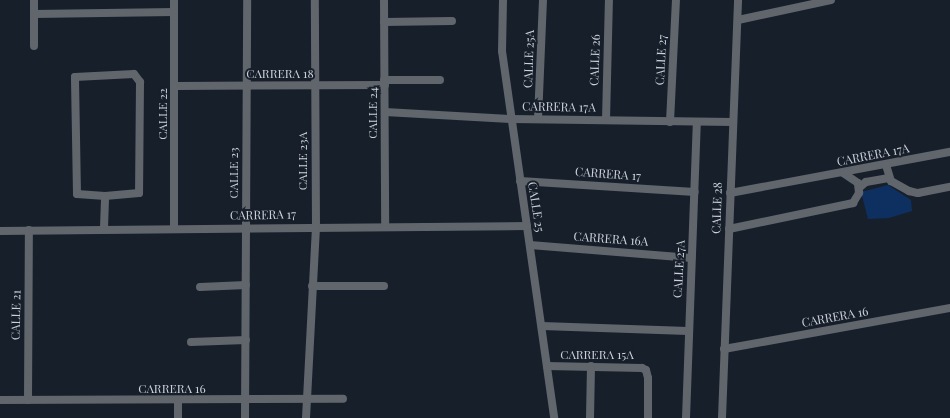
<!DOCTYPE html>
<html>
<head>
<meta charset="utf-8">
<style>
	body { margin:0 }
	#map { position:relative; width:950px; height:418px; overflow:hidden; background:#171f2b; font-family:"Playfair Display",serif }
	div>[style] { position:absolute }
	.green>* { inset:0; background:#0e3060 }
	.minor>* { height:8px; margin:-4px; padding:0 4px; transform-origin:4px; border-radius:4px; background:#61666c }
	span { translate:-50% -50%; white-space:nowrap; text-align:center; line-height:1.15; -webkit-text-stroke:4px #171f2b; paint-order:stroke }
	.street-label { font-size:12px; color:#ccd1da }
</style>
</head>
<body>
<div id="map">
	<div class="green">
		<div style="clip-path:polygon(888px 185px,911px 200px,912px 211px,889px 218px,868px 219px,861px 192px)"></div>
	</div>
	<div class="minor">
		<div style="left:384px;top:0;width:226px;rotate:89.7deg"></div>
		<div style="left:503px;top:0;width:51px;rotate:91.1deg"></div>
		<div style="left:502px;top:51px;width:371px;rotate:81.9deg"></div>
		<div style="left:34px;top:14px;width:140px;rotate:-0.8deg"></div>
		<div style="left:738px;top:20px;width:95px;rotate:-12.1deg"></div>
		<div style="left:384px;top:22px;width:68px;rotate:-0.8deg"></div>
		<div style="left:34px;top:46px;width:46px;rotate:-90deg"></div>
		<div style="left:134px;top:74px;width:10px;rotate:53deg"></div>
		<div style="left:140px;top:82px;width:111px;rotate:90.5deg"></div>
		<div style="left:139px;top:193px;width:34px;rotate:175deg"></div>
		<div style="left:105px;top:196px;width:28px;rotate:-176deg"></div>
		<div style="left:77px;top:194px;width:117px;rotate:-91deg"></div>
		<div style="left:75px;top:77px;width:59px;rotate:-2.9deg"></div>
		<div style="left:384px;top:80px;width:56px"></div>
		<div style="left:175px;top:86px;width:210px;rotate:-0.3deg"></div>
		<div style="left:385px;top:112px;width:126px;rotate:3.2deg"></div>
		<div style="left:511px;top:119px;width:222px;rotate:0.8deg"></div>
		<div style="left:538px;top:119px;width:119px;rotate:-87.6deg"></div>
		<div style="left:606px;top:120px;width:120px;rotate:-88.6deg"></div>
		<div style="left:670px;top:122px;width:122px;rotate:-87.2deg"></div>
		<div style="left:886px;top:165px;width:17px;rotate:73deg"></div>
		<div style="left:891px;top:181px;width:21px;rotate:29deg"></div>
		<div style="left:909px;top:191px;width:9px;rotate:13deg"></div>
		<div style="left:918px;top:193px;width:33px;rotate:-11deg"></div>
		<div style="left:520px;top:181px;width:175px;rotate:3.6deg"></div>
		<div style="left:859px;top:188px;width:9px;rotate:-41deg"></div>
		<div style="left:866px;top:182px;width:23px;rotate:-10deg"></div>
		<div style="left:730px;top:193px;width:224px;rotate:-10.6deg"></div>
		<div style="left:174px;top:227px;width:227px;rotate:-90deg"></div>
		<div style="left:104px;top:228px;width:32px;rotate:-88deg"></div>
		<div style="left:729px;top:229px;width:127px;rotate:-11.8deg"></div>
		<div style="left:853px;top:203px;width:12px;rotate:-59deg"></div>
		<div style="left:859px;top:193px;width:10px;rotate:-96deg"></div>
		<div style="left:858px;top:183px;width:18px;rotate:-146deg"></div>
		<div style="left:0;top:231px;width:527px;rotate:-0.54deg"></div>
		<div style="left:530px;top:245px;width:162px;rotate:4.6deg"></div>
		<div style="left:312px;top:286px;width:72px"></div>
		<div style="left:200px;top:287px;width:46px;rotate:-2.5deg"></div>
		<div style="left:542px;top:326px;width:146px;rotate:2deg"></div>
		<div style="left:191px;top:342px;width:55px;rotate:-2.1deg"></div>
		<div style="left:724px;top:349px;width:230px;rotate:-10.3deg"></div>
		<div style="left:547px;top:366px;width:95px;rotate:1.2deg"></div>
		<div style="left:642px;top:368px;width:4px;rotate:27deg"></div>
		<div style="left:646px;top:370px;width:8px;rotate:76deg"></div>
		<div style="left:648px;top:378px;width:40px;rotate:90deg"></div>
		<div style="left:0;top:400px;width:343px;rotate:-0.2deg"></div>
		<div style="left:28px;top:400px;width:170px;rotate:-89.7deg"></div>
		<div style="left:178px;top:402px;width:16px;rotate:90deg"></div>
		<div style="left:245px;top:418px;width:418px;rotate:-89.7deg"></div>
		<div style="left:306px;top:418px;width:192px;rotate:-87deg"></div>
		<div style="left:316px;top:226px;width:226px;rotate:-90.3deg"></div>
		<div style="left:590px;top:418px;width:52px;rotate:-88.9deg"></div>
		<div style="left:686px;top:418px;width:296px;rotate:-87.9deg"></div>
		<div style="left:722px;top:418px;width:418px;rotate:-87.8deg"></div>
	</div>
	<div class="street-label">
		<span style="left:529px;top:59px;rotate:-88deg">CALLE 25A</span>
		<span style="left:595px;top:60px;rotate:-88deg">CALLE 26</span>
		<span style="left:661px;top:60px;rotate:-87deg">CALLE 27</span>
		<span style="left:280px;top:74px">CARRERA 18</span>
		<span style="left:559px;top:107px;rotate:1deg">CARRERA 17A</span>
		<span style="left:373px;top:113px;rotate:-90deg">CALLE 24</span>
		<span style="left:163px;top:114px;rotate:-90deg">CALLE 22</span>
		<span style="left:873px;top:155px;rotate:-11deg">CARRERA 17A</span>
		<span style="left:303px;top:161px;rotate:-90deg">CALLE 23A</span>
		<span style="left:234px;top:173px;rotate:-90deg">CALLE 23</span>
		<span style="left:608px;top:174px;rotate:4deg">CARRERA 17</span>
		<span style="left:536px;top:207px;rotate:81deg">CALLE 25</span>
		<span style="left:717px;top:208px;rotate:-88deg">CALLE 28</span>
		<span style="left:263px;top:215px;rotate:-1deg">CARRERA 17</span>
		<span style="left:611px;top:239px;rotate:4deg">CARRERA 16A</span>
		<span style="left:679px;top:269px;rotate:-87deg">CALLE 27A</span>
		<span style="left:16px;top:315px;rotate:-89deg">CALLE 21</span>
		<span style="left:835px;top:317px;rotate:-10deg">CARRERA 16</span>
		<span style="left:597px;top:355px">CARRERA 15A</span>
		<span style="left:172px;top:389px">CARRERA 16</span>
	</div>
</div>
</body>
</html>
